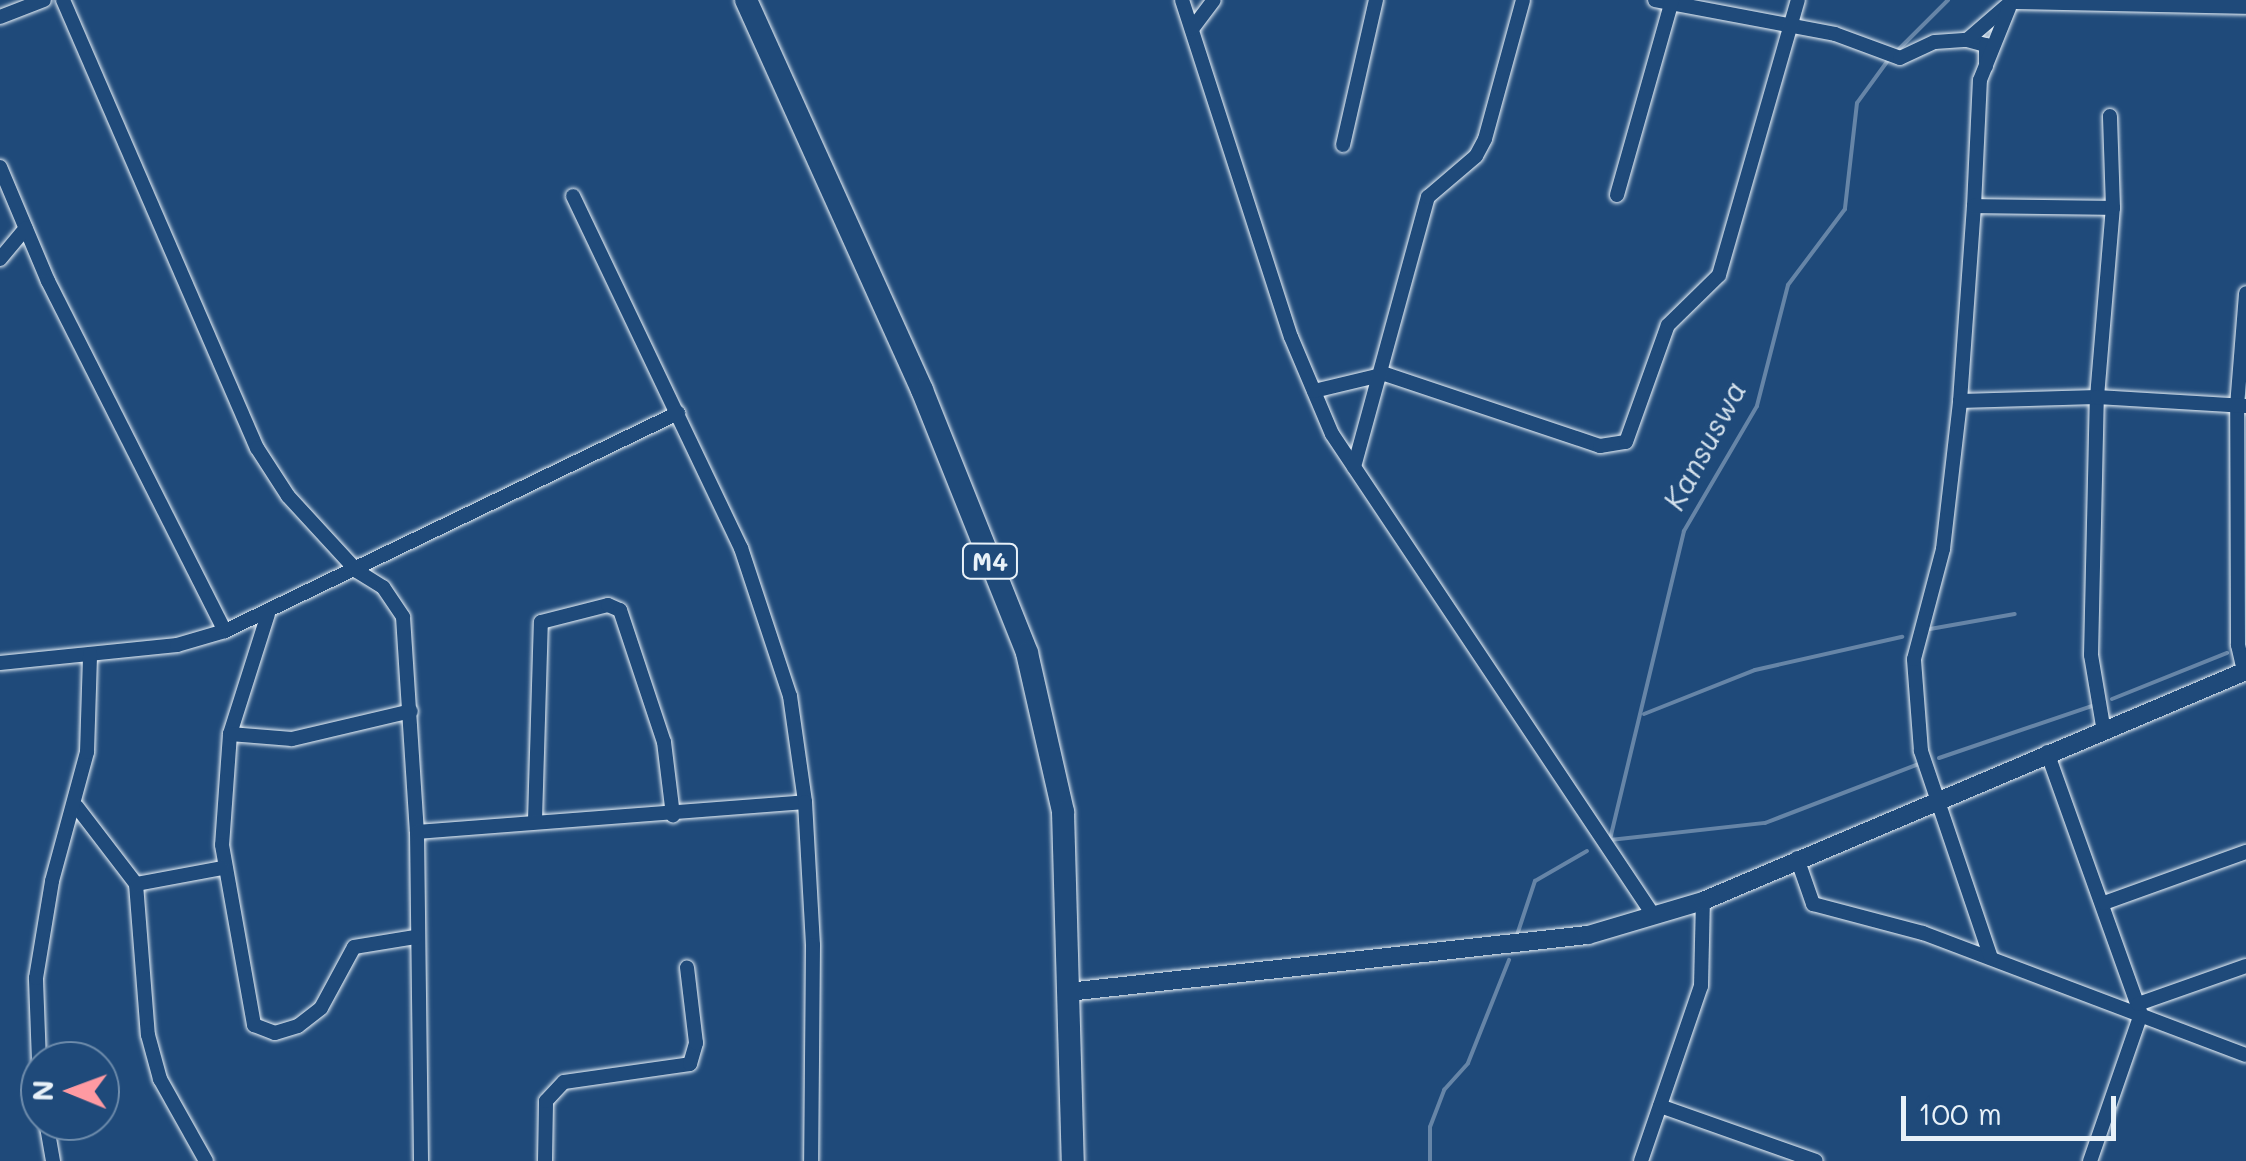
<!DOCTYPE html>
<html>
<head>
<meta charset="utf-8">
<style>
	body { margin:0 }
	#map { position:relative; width:2246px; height:1161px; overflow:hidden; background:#1f4a7a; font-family:Mali,sans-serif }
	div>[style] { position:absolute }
	.stream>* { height:4px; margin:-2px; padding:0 2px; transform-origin:2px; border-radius:2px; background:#6685a7 }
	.roads { filter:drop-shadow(0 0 2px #e8f1f8) drop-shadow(0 0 2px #e8f1f8) }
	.minor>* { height:14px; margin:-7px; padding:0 7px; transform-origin:7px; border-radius:7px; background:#1f4a7a }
	.tertiary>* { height:18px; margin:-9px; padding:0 9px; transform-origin:9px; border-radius:9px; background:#1f4a7a }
	.primary>* { height:22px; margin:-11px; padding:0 11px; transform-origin:11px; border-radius:11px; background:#1f4a7a }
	span { translate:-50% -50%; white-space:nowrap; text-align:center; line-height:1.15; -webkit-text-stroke:9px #1f4a7a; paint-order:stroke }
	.shield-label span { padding:2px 8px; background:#1f4a7a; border:2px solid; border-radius:8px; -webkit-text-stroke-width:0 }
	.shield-label { font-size:25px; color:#e8f1f8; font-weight:700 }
	.water-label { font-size:30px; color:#d4e1ec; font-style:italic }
	.north { position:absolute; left:20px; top:1041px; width:100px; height:100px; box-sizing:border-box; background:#1f4a7a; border:2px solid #6f8dac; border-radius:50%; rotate:271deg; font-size:28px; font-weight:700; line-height:40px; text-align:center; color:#e8f1f8 }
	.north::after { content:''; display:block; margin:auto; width:35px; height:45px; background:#ff9aa2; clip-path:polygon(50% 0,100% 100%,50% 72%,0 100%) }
	.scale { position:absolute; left:1901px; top:1096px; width:215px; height:45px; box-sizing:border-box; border:5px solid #e8f1f8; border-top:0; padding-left:12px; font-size:30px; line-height:35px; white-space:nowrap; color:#e8f1f8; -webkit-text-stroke:8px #1f4a7a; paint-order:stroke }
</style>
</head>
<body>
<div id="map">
	<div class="stream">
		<div style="left:1895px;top:53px;width:75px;rotate:-45deg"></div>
		<div style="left:1889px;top:59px;width:54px;rotate:126deg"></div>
		<div style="left:1857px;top:103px;width:107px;rotate:96.5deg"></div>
		<div style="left:1845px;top:209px;width:95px;rotate:126.9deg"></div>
		<div style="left:1788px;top:285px;width:125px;rotate:104.4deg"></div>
		<div style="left:1757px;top:406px;width:145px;rotate:120.3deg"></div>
		<div style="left:1684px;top:531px;width:318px;rotate:103.5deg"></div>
		<div style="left:1610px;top:840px;width:156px;rotate:-6.3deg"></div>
		<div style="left:1765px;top:823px;width:165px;rotate:-21deg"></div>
		<div style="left:1930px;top:629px;width:86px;rotate:-10deg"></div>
		<div style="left:2112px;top:699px;width:124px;rotate:-21.8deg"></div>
		<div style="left:1644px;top:714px;width:119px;rotate:-21.6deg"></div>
		<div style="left:1755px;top:670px;width:151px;rotate:-12.7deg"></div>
		<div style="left:1939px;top:758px;width:162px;rotate:-18.8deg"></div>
		<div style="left:1517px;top:935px;width:57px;rotate:-71.6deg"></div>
		<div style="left:1535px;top:881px;width:60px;rotate:-30deg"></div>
		<div style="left:1430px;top:1161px;width:34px;rotate:-90deg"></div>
		<div style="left:1430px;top:1127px;width:40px;rotate:-69deg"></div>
		<div style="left:1444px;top:1090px;width:36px;rotate:-48deg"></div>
		<div style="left:1468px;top:1063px;width:111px;rotate:-68.3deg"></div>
	</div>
	<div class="roads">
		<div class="minor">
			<div style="left:63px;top:0;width:488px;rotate:66.6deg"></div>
			<div style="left:257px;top:448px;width:57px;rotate:57.1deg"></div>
			<div style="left:288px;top:496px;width:102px;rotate:47.4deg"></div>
			<div style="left:357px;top:571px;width:31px;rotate:32deg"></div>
			<div style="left:383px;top:587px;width:36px;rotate:56deg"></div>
			<div style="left:403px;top:617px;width:215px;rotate:86.3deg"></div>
			<div style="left:417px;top:832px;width:329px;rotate:89.3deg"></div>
			<div style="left:1182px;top:0;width:354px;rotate:72.1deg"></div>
			<div style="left:1291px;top:337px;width:105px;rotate:67.1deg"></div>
			<div style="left:1332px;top:434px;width:580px;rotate:56.26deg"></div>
			<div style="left:1655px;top:0;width:183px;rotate:10.7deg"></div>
			<div style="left:1835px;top:34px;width:69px;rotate:20.3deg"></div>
			<div style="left:1900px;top:58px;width:38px;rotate:-25deg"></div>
			<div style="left:1935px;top:42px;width:32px;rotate:-4deg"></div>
			<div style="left:1967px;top:40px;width:20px;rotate:15deg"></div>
			<div style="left:1986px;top:45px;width:21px;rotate:90deg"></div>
			<div style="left:0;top:17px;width:47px;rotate:-21.1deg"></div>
			<div style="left:1192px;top:29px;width:36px;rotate:-53deg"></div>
			<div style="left:1967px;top:40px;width:58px;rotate:-40.8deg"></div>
			<div style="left:2011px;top:2px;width:235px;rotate:1.2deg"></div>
			<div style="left:1343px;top:145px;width:149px;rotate:-77.2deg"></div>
			<div style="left:0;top:167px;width:124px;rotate:67.2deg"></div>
			<div style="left:48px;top:281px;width:392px;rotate:63.2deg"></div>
			<div style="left:1617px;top:195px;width:203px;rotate:-74.2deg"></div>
			<div style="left:573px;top:196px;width:390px;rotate:64.5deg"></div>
			<div style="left:741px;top:548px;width:156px;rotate:71.7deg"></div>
			<div style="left:790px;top:696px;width:107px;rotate:81.9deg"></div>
			<div style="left:1974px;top:206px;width:126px;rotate:-87.3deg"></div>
			<div style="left:1980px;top:80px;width:78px;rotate:-68.1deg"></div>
			<div style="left:0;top:259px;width:40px;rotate:-50deg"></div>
			<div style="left:1314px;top:391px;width:73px;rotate:-13.5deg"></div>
			<div style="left:1385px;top:374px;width:227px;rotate:18.5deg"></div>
			<div style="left:1600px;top:446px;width:26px;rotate:-9deg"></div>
			<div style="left:1626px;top:442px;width:124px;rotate:-70.3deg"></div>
			<div style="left:1668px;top:325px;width:71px;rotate:-44.4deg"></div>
			<div style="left:1719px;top:275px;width:286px;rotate:-74deg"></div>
			<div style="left:1960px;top:401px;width:196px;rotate:-85.9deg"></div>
			<div style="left:1974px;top:206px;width:139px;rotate:0.8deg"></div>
			<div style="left:1354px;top:467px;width:280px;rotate:-74.7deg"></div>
			<div style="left:1428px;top:197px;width:63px;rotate:-40.5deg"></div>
			<div style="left:1476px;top:156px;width:19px;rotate:-62deg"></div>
			<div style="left:1485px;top:139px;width:144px;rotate:-74.7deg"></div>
			<div style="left:268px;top:614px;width:126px;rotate:107.6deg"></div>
			<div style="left:230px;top:734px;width:111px;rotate:94.1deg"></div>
			<div style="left:222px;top:845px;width:183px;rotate:79.9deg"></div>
			<div style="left:254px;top:1025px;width:22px;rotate:21deg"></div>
			<div style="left:275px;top:1033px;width:24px;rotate:-17deg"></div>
			<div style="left:298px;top:1026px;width:29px;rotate:-38deg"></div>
			<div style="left:321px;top:1008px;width:69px;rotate:-61.6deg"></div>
			<div style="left:354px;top:947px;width:62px;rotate:-9.3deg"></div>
			<div style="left:0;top:663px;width:178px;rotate:-5.8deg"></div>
			<div style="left:177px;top:645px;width:50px;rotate:-16.3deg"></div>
			<div style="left:225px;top:631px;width:503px;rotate:-25.7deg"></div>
			<div style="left:2244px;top:671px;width:27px;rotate:-103deg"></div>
			<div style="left:2238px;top:645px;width:239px;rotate:-90.2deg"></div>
			<div style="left:2237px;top:406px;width:113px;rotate:-85.4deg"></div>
			<div style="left:2103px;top:726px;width:72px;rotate:-99.6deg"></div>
			<div style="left:2091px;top:655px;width:258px;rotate:-88.7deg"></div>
			<div style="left:2097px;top:397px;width:190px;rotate:-85.2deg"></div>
			<div style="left:2113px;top:208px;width:92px;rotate:-91.9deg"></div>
			<div style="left:230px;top:734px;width:62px;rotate:4.6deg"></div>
			<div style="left:292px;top:739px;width:122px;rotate:-13.2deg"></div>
			<div style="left:2047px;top:752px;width:278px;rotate:70.3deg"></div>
			<div style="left:2141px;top:1014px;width:156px;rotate:109.1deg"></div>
			<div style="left:77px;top:807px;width:97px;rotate:52.5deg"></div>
			<div style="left:136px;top:884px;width:151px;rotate:85.5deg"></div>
			<div style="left:148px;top:1035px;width:46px;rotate:74.7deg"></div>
			<div style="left:160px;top:1079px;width:94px;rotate:60.7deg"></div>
			<div style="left:535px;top:820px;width:198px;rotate:-88.3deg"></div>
			<div style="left:541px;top:622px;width:69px;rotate:-14.2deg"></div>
			<div style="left:608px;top:605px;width:13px;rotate:23deg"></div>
			<div style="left:620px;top:610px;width:139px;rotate:71.6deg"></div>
			<div style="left:664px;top:742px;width:74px;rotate:83deg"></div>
			<div style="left:417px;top:832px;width:389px;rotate:-4.4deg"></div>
			<div style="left:805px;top:802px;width:143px;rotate:86.8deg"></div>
			<div style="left:813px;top:945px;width:216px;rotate:90.5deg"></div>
			<div style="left:1797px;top:858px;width:49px;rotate:70.8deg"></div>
			<div style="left:1813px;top:904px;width:114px;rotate:14.8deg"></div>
			<div style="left:1923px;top:933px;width:345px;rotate:20.7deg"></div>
			<div style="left:136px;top:884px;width:87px;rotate:-10.5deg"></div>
			<div style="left:2104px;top:903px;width:151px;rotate:-19.8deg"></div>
			<div style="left:1991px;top:958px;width:219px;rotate:-108.7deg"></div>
			<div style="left:1921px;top:751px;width:92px;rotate:-94.4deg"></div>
			<div style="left:1914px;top:659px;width:114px;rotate:-75.2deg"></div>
			<div style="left:1943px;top:549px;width:149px;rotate:-83.4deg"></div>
			<div style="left:1960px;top:401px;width:137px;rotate:-1.7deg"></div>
			<div style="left:2097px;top:397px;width:149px;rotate:3.5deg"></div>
			<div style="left:2138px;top:1004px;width:114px;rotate:-19.4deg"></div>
			<div style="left:40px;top:1089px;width:111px;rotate:-92.1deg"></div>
			<div style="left:36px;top:978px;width:98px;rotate:-80.6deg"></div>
			<div style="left:52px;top:881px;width:134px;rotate:-74.8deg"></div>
			<div style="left:87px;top:752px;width:98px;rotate:-88.2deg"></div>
			<div style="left:1660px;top:1106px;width:165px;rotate:19.4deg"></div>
			<div style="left:46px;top:1121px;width:41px;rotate:80.1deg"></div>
			<div style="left:545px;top:1161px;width:60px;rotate:-89deg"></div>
			<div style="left:546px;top:1101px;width:26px;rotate:-47deg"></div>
			<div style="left:564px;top:1082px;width:127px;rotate:-8.1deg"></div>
			<div style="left:690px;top:1064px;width:22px;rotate:-74deg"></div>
			<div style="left:696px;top:1043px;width:76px;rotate:-96.8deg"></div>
			<div style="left:1641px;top:1161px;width:185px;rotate:-71.1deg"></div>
			<div style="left:1701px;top:986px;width:85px;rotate:-88.7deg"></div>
		</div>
		<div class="tertiary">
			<div style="left:1068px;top:992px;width:523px;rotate:-6.26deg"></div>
			<div style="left:1588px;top:935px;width:120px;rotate:-16.5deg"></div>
			<div style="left:1703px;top:901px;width:590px;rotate:-22.96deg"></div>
		</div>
		<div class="primary">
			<div style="left:746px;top:0;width:428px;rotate:65.7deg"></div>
			<div style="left:922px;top:390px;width:283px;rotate:68.2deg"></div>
			<div style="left:1027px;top:653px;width:163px;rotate:77.2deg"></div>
			<div style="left:1063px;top:812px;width:349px;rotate:88.4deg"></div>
		</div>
	</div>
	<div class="shield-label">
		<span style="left:990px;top:561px">M4</span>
	</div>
	<div class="water-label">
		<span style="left:1704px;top:445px;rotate:-62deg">Kansuswa</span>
	</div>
	<div class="north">N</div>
	<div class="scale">100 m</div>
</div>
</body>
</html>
